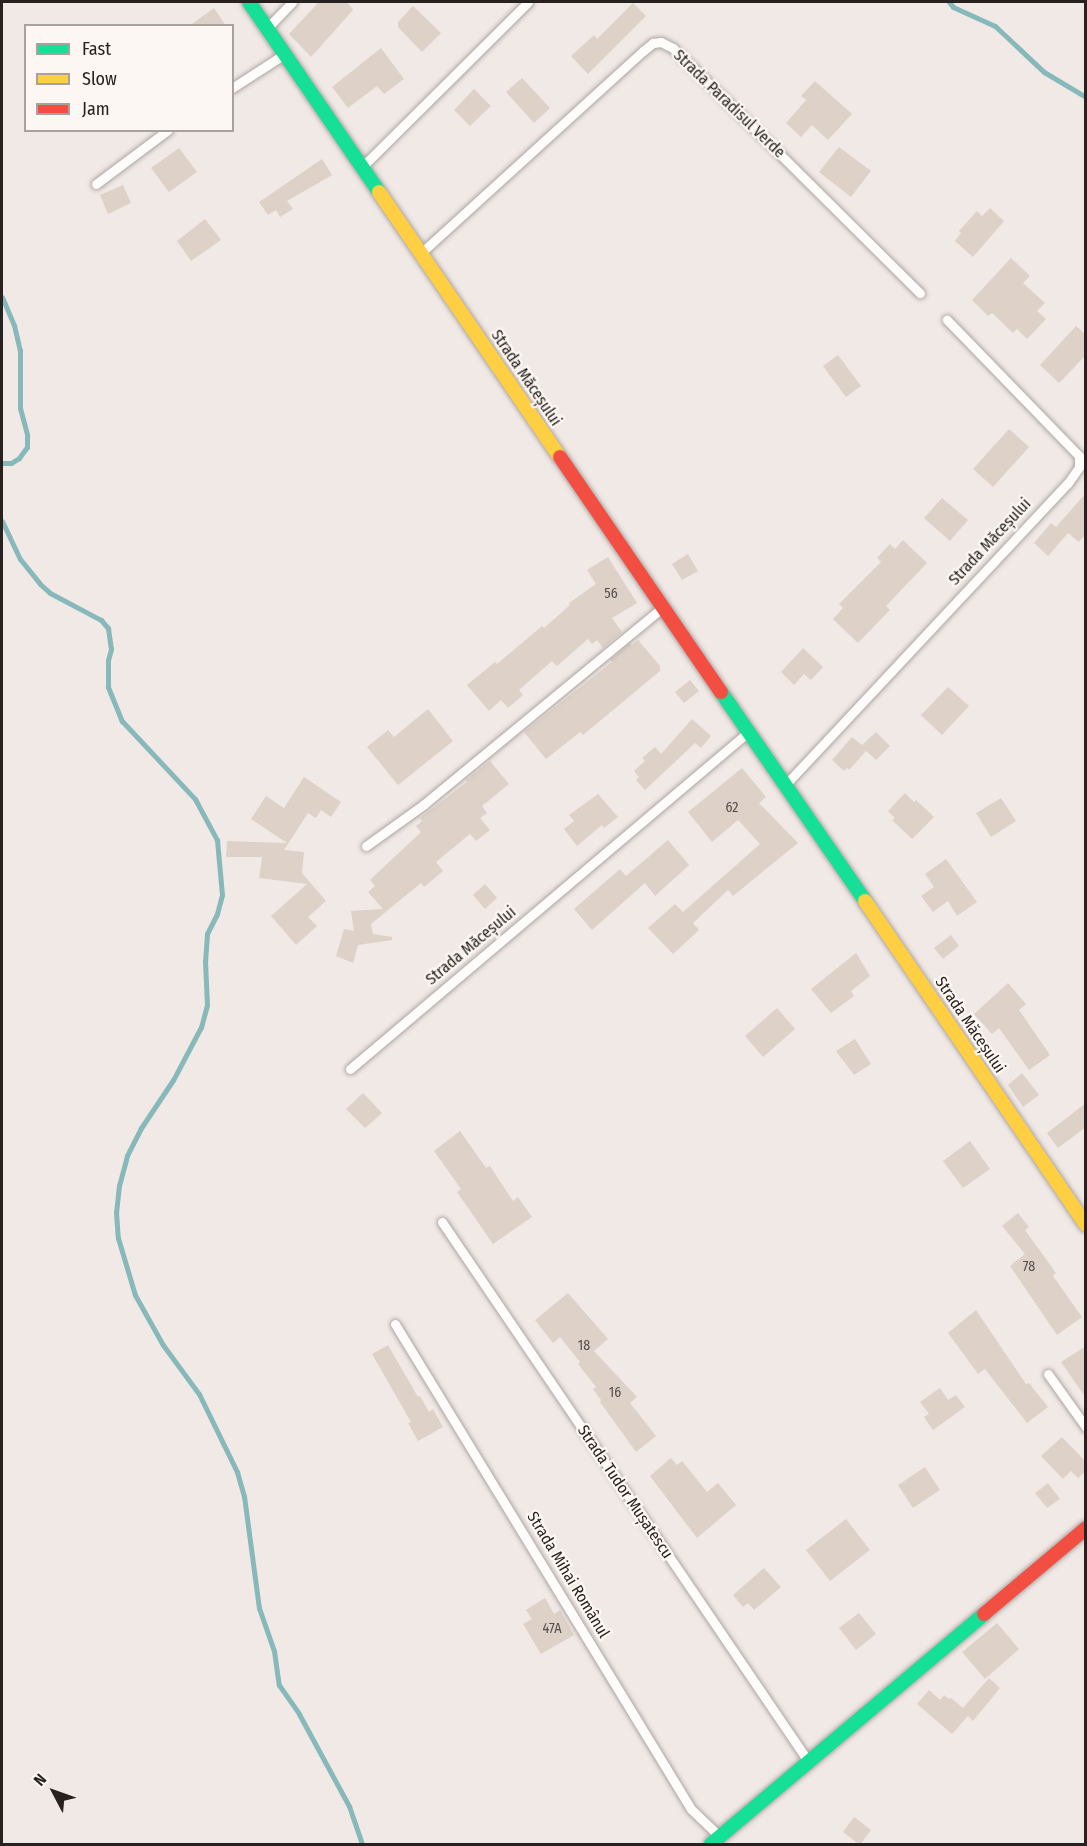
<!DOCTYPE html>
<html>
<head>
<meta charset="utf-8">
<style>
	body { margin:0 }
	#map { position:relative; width:1087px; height:1846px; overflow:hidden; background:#f1e9e5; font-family:"Fira Sans Condensed",sans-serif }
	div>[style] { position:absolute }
	.stream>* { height:5px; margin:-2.5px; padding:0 2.5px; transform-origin:2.5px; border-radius:2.5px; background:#87b9ba }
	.building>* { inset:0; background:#ded1c8 }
	.roads { filter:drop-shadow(0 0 2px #ada6a3) drop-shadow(0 0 2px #ada6a3) }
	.lane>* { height:9px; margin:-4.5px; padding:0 4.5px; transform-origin:4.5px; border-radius:4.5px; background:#fdfcfb }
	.fast>* { height:14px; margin:-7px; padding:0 7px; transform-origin:7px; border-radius:7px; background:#16e098 }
	.slow>* { height:14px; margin:-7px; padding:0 7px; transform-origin:7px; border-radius:7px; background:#ffcf43 }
	.jam>* { height:14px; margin:-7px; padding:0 7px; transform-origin:7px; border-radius:7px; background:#f24e42 }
	span { translate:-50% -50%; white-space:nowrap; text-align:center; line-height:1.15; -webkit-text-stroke:4.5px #fdf7f3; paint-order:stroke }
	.number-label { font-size:14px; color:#554e49 }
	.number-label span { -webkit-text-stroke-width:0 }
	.street-label { font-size:16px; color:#27221f }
	.frame { position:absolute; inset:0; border:3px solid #27221f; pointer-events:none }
	.legend { position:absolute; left:24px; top:24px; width:210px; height:108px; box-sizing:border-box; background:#fdf7f3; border:2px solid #a7a29e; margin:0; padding:8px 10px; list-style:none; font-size:18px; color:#27221f }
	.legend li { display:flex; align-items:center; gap:12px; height:30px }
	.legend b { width:30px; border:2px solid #a7a29e }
	.north { position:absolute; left:24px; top:1762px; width:60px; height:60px; -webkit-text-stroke:4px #fdf7f3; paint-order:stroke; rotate:311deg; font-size:16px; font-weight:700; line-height:24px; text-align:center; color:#27221f }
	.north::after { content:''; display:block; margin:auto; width:21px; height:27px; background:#27221f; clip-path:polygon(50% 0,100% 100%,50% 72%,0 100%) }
</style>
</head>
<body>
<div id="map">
	<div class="stream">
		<div style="left:949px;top:2px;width:6px;rotate:51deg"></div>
		<div style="left:953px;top:7px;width:46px;rotate:24.3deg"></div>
		<div style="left:995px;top:26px;width:67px;rotate:43.2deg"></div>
		<div style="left:1044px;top:72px;width:49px;rotate:30.8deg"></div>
		<div style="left:2px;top:297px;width:30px;rotate:67deg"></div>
		<div style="left:14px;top:325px;width:26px;rotate:77deg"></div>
		<div style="left:20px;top:350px;width:58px;rotate:90deg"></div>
		<div style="left:20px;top:408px;width:28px;rotate:75deg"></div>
		<div style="left:27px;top:435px;width:12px;rotate:90deg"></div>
		<div style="left:27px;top:447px;width:14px;rotate:126deg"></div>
		<div style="left:19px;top:458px;width:9px;rotate:148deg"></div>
		<div style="left:11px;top:463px;width:9px;rotate:180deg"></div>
		<div style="left:2px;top:521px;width:42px;rotate:64.7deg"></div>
		<div style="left:20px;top:559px;width:32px;rotate:51deg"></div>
		<div style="left:40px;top:584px;width:13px;rotate:42deg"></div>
		<div style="left:50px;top:593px;width:58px;rotate:27.9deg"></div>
		<div style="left:101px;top:620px;width:11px;rotate:49deg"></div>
		<div style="left:108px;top:628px;width:21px;rotate:82deg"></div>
		<div style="left:111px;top:649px;width:11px;rotate:105deg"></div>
		<div style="left:108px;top:660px;width:27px;rotate:90deg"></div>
		<div style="left:108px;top:687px;width:37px;rotate:68deg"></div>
		<div style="left:122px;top:721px;width:107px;rotate:46.9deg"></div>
		<div style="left:195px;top:799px;width:47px;rotate:61.8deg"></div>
		<div style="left:217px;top:840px;width:55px;rotate:84.8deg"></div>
		<div style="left:222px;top:895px;width:20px;rotate:105deg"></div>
		<div style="left:217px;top:914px;width:22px;rotate:117deg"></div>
		<div style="left:207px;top:934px;width:27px;rotate:94deg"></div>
		<div style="left:205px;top:961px;width:44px;rotate:87.4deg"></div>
		<div style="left:207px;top:1005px;width:23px;rotate:105deg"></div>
		<div style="left:201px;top:1027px;width:60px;rotate:117.8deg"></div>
		<div style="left:173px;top:1080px;width:58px;rotate:123.7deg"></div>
		<div style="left:141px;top:1128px;width:31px;rotate:117deg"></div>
		<div style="left:127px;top:1156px;width:30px;rotate:105deg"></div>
		<div style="left:119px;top:1185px;width:27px;rotate:96deg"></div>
		<div style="left:116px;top:1212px;width:26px;rotate:86deg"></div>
		<div style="left:118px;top:1238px;width:59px;rotate:73.4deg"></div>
		<div style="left:135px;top:1295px;width:57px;rotate:60.8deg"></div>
		<div style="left:163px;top:1345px;width:61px;rotate:53.7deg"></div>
		<div style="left:199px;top:1394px;width:87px;rotate:64deg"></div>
		<div style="left:237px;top:1472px;width:25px;rotate:74deg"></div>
		<div style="left:244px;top:1496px;width:113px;rotate:82.4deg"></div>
		<div style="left:259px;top:1608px;width:46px;rotate:70.8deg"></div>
		<div style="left:274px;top:1651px;width:34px;rotate:82deg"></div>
		<div style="left:279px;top:1685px;width:35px;rotate:55deg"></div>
		<div style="left:299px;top:1714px;width:105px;rotate:61.5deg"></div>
		<div style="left:349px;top:1806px;width:40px;rotate:71.1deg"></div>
	</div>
	<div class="building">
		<div style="clip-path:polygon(319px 2px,347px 2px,353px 10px,311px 57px,289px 34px)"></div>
		<div style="clip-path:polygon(633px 3px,646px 16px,588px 74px,571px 56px,594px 35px,597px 39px)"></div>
		<div style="clip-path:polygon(413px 6px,441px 33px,422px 52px,398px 27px,398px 22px)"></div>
		<div style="clip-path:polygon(214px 8px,226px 26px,189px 26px)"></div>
		<div style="clip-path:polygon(381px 48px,404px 79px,384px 94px,377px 86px,348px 108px,332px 87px)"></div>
		<div style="clip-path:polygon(522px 78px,550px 108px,534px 123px,506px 92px)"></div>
		<div style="clip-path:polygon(815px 81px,852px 114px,828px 140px,812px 125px,801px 137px,786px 123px,806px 100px,801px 96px)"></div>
		<div style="clip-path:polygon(474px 89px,491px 106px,470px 126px,454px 110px)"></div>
		<div style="clip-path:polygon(839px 147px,871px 171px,851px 197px,819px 172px)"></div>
		<div style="clip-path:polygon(179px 148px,197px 172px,169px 192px,151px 168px)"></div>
		<div style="clip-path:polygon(322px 159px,332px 175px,287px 201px,293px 209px,280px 217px,276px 210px,268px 215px,259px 202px)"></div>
		<div style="clip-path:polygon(123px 185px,131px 203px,108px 214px,100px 195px)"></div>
		<div style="clip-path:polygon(990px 208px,1004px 221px,973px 257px,955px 241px,961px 233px,959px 231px,977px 211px,982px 216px)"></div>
		<div style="clip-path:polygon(205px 219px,221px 240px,191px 261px,177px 241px)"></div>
		<div style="clip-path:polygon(1011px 258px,1030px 276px,1023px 283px,1045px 303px,1037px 311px,1046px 319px,1027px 339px,1017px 329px,1013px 333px,992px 313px,988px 316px,972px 300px)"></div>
		<div style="clip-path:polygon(1076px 326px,1086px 335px,1086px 355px,1059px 383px,1040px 365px)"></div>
		<div style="clip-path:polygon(838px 355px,861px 386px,846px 397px,823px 366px)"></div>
		<div style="clip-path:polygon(1009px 429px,1029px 447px,993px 487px,973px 469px)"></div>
		<div style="clip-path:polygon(1086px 493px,1086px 534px,1079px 542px,1068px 533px,1048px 556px,1034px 543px,1051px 523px,1056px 527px)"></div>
		<div style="clip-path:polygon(942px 498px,968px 520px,950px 541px,924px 518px)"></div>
		<div style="clip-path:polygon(903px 540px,927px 563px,886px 606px,890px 610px,858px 643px,833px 619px,843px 608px,839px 604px,881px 562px,877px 558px,890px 544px,895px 549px)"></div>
		<div style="clip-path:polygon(688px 554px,698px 571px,682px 580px,672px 564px)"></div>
		<div style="clip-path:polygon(608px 557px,637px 603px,612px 618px,622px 632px,603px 648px,597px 640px,592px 644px,588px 639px,557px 666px,552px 661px,519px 690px,523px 695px,508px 708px,501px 700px,489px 711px,467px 685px,495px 662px,497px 664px,542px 626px,544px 628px,570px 605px,569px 603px,596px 584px,587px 570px)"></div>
		<div style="clip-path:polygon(638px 640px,660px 666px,660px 671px,583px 735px,580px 732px,546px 759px,524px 732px,612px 662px,610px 660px,630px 643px,632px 645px)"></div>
		<div style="clip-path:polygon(803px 648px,823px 667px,811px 680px,804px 674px,794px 685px,781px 672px)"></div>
		<div style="clip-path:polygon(690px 680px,699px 691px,684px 703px,675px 692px)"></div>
		<div style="clip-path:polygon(948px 687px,969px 706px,942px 735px,921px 715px)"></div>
		<div style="clip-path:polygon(428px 709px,453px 741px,398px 785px,367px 747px,388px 730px,394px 737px)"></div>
		<div style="clip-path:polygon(692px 719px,711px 736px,701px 748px,695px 743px,645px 790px,636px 780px,639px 777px,634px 771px,645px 761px,642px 758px,655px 747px,661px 754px)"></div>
		<div style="clip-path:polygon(876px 732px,890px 746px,876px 760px,866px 751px,849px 770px,847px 768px,844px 771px,832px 760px,852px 737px,862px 745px)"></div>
		<div style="clip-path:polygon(490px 761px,509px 784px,482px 806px,487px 813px,480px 818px,490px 830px,476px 841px,470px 834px,436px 862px,443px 871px,424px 887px,421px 883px,371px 924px,373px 934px,392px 937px,392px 940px,358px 945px,353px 963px,336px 956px,344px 929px,354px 931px,351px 911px,383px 909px,368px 892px,375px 886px,370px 880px,421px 832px,416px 826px,422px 821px,420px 818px,467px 782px,466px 780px)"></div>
		<div style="clip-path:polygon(742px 768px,766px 797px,759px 803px,798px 843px,733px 896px,728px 890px,693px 923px,699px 930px,673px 954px,648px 928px,675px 904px,683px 912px,760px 844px,738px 820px,712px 842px,688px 812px)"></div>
		<div style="clip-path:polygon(304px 777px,341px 802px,331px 817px,321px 810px,316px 818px,308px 813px,284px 850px,304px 852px,302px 873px,326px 901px,308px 917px,317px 926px,296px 945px,271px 916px,307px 884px,259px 878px,262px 857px,226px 857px,227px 841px,287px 843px,251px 819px,266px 796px,284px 808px)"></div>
		<div style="clip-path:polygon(905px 793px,914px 802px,916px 800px,934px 817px,912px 839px,892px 820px,895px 818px,888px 811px)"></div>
		<div style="clip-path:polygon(598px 794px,618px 817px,604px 828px,602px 825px,577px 846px,564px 829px,574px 821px,569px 815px)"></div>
		<div style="clip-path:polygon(1001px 798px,1016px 821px,991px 837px,976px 813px)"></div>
		<div style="clip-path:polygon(668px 840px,689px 865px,655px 896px,645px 883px,592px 930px,574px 909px,620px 869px,626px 876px)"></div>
		<div style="clip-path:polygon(946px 859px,977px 902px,957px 916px,948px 901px,933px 912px,921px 896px,934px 887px,925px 874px)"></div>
		<div style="clip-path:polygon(485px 884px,497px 898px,485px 909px,473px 895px)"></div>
		<div style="clip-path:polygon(951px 935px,959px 946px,943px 959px,934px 948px)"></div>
		<div style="clip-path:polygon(856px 953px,870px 976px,851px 991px,854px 996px,831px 1013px,811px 989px)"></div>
		<div style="clip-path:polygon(1008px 983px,1026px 1004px,1019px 1010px,1050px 1055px,1029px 1070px,999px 1028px,992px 1034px,974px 1014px)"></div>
		<div style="clip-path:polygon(777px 1008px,795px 1029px,763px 1057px,745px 1036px)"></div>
		<div style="clip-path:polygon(855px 1039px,871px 1064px,854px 1075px,836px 1051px)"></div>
		<div style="clip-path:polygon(1022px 1073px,1039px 1095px,1023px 1107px,1008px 1085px)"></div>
		<div style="clip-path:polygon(363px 1093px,382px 1113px,365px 1128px,346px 1109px)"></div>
		<div style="clip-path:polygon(1086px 1103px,1086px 1127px,1058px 1148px,1047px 1133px)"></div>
		<div style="clip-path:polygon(460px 1131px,486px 1168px,490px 1166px,513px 1201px,518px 1197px,532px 1217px,493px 1244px,457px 1192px,461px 1189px,434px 1151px)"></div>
		<div style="clip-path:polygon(970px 1141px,990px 1169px,963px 1188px,943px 1161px)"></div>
		<div style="clip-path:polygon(1018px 1213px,1029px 1227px,1025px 1230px,1056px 1273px,1053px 1276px,1082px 1317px,1057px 1335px,1010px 1266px,1025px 1254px,1002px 1226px)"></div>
		<div style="clip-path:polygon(568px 1293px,608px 1339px,594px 1351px,637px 1397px,630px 1403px,656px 1436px,636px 1452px,600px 1402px,601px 1400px,593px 1389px,596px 1387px,578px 1364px,580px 1362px,560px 1337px,553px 1343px,535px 1320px)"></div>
		<div style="clip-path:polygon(976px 1310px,1026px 1384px,1029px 1383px,1048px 1407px,1027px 1423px,985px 1369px,978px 1374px,948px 1333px)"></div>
		<div style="clip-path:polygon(388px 1345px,418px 1397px,420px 1396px,429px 1412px,433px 1409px,443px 1427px,418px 1441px,408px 1423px,411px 1422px,372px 1354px)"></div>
		<div style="clip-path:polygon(1086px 1346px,1086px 1398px,1061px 1362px)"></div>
		<div style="clip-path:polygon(940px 1388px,948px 1400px,956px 1395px,965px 1407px,933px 1430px,924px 1417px,929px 1414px,920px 1402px)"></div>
		<div style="clip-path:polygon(1062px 1437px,1086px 1462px,1086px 1471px,1078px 1478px,1071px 1471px,1063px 1479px,1041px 1456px)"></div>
		<div style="clip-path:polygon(671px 1458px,677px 1465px,682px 1461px,707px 1492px,718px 1483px,736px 1505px,697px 1538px,650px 1476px)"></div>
		<div style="clip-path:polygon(925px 1467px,940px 1490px,913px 1508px,898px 1485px)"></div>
		<div style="clip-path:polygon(1048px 1483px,1060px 1499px,1047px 1508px,1035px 1493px)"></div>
		<div style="clip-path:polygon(846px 1519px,870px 1550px,830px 1581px,806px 1550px)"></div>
		<div style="clip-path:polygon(764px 1568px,781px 1587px,754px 1610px,748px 1603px,743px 1607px,733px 1595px)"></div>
		<div style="clip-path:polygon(545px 1598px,554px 1614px,560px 1610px,574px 1635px,541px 1654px,523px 1624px,532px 1619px,526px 1610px)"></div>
		<div style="clip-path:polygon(859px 1613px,876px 1634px,856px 1650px,839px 1628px)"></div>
		<div style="clip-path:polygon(997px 1623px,1019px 1649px,985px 1679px,962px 1652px)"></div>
		<div style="clip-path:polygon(989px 1678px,1000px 1688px,973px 1721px,968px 1716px,952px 1734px,917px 1704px,929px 1690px,940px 1700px,944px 1695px,949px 1699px,951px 1698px,963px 1708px)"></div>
		<div style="clip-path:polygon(854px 1817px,871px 1830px,860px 1845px,843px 1832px)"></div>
	</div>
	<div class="roads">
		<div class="lane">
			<div style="left:269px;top:26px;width:33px;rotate:-46deg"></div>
			<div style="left:232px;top:88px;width:61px;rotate:-32.9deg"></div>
			<div style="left:364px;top:165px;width:231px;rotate:-44.8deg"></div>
			<div style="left:96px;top:184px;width:90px;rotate:-36.9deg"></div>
			<div style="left:422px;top:252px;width:299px;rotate:-42.3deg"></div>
			<div style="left:643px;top:51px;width:13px;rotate:-39deg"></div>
			<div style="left:653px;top:43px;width:8px;rotate:-7deg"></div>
			<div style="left:661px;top:42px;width:13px;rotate:27deg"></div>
			<div style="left:673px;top:48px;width:348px;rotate:44.8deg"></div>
			<div style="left:787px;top:783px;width:411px;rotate:-46.9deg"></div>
			<div style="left:1068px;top:483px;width:19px;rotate:-55deg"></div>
			<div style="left:1079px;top:467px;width:11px;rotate:-90deg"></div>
			<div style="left:1079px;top:456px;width:190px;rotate:-134.1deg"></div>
			<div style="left:366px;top:846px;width:70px;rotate:-35.7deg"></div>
			<div style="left:423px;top:805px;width:308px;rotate:-39.5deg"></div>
			<div style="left:350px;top:1069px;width:520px;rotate:-40.24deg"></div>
			<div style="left:442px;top:1222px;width:652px;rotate:55.82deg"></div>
			<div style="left:395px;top:1324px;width:568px;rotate:58.6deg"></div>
			<div style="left:691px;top:1809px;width:39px;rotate:44deg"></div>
			<div style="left:1048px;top:1374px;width:65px;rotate:54.4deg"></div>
		</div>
		<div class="fast">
			<div style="left:249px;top:2px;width:230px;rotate:55.6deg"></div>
			<div style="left:721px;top:692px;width:254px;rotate:55.4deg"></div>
			<div style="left:711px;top:1844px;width:357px;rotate:-40.1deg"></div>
		</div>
		<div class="slow">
			<div style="left:379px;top:192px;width:321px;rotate:55.7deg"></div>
			<div style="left:865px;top:901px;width:392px;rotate:55.7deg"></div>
		</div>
		<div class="jam">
			<div style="left:560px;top:457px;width:285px;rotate:55.6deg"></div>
			<div style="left:984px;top:1614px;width:133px;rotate:-40.1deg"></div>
		</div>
	</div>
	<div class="number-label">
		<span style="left:611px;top:594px">56</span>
		<span style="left:732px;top:808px">62</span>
		<span style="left:1029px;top:1267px">78</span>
		<span style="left:584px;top:1346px">18</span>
		<span style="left:615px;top:1393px">16</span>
		<span style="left:552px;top:1629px">47A</span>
	</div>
	<div class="street-label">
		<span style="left:729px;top:104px;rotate:44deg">Strada Paradisul Verde</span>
		<span style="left:526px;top:378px;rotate:56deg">Strada Măceșului</span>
		<span style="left:990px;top:542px;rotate:-47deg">Strada Măceșului</span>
		<span style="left:471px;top:946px;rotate:-40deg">Strada Măceșului</span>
		<span style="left:970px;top:1025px;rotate:56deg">Strada Măceșului</span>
		<span style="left:625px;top:1492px;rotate:56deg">Strada Tudor Mușatescu</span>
		<span style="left:568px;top:1575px;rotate:59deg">Strada Mihai Românul</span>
	</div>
	<div class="frame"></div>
	<ul class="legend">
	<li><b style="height:8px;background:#16e098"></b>Fast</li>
	<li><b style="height:8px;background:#ffcf43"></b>Slow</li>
	<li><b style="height:8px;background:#f24e42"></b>Jam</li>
	</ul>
	<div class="north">N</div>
</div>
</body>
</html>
